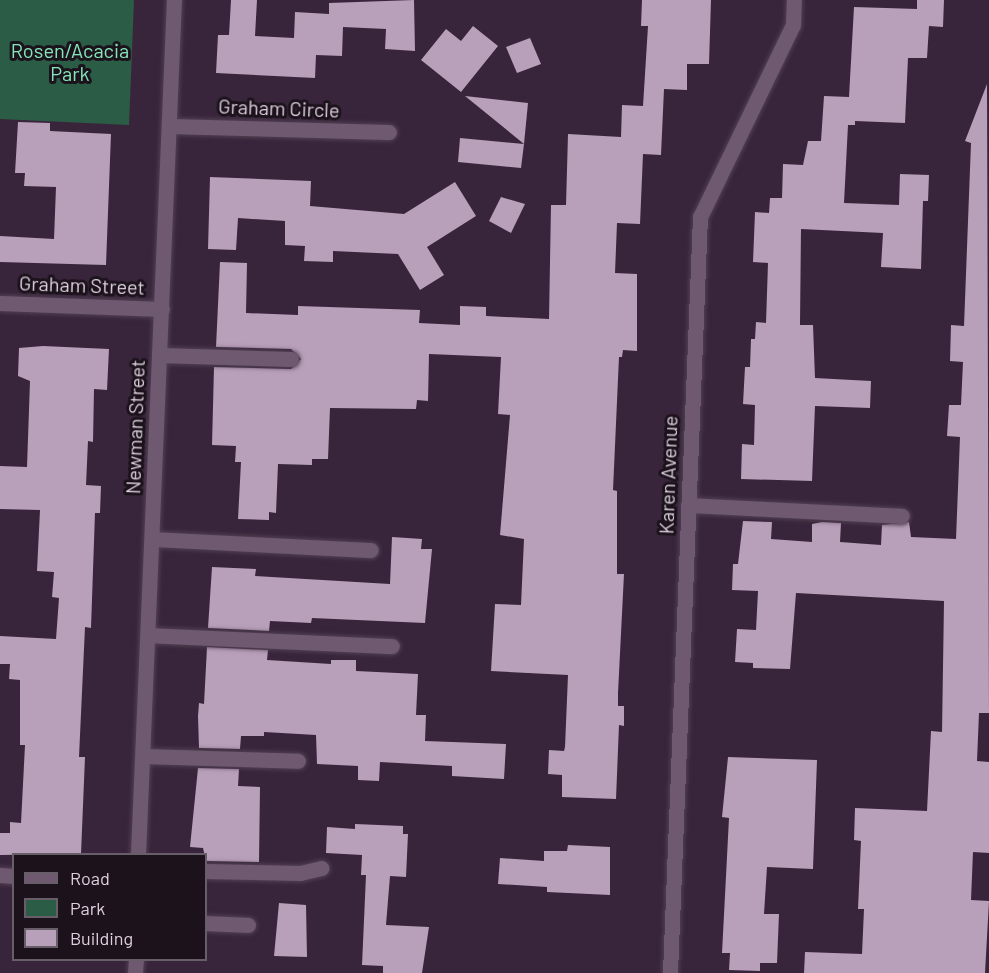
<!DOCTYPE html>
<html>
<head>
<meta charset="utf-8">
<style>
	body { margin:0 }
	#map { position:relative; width:989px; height:973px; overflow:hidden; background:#39253b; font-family:Barlow,sans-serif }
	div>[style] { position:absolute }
	.green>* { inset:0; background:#2a5c46 }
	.building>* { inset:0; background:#b89fba }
	.roads { filter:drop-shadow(0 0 2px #514053) drop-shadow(0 0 2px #514053) }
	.lane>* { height:15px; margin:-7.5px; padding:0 7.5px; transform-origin:7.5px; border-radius:7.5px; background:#6f5971 }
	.street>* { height:15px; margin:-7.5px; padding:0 7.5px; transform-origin:7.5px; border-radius:7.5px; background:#6f5971 }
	span { translate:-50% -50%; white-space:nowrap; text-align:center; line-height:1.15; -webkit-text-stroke:6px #1b121c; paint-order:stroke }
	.park-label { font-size:20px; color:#84e6b8 }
	.street-label { font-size:20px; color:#dcd0dd }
	.legend { position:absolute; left:12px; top:853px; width:195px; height:108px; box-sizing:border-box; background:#1b121c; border:2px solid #685e69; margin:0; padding:8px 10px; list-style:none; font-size:18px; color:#dcd0dd }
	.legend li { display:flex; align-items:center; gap:12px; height:30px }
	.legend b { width:30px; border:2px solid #685e69 }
</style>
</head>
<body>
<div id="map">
	<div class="green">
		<div style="clip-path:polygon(0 0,134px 0,129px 125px,0 119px)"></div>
	</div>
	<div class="building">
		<div style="clip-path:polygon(231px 0,257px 0,255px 36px,294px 38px,295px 12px,329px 14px,329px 3px,414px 0,415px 51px,385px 49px,386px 29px,343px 27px,342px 56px,316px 55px,315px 78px,216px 73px,218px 35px,229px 35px)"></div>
		<div style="clip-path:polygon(642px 0,711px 0,709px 64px,687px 64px,687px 90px,664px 89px,661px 155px,643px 154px,640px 224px,617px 223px,615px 273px,637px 274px,637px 351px,623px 350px,622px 357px,619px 357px,613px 490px,617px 491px,617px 574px,624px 574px,618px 693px,618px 706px,624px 706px,624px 726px,619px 725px,616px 799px,562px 797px,562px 775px,548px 774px,549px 750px,564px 751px,565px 747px,568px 675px,491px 671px,495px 604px,521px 605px,524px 539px,500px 535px,510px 415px,498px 414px,501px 357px,429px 354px,428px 401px,417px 400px,416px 409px,330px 408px,328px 459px,312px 459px,312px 465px,278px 464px,276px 513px,269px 512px,269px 520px,238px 519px,241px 462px,235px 462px,236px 446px,212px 445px,214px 367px,291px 369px,301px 359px,291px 349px,216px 347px,220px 262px,247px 263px,246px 313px,298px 315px,298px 306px,420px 310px,419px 323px,460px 325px,460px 306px,486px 307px,486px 316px,549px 319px,551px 205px,566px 205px,568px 134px,621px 137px,622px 105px,643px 106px,648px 26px,641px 26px)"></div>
		<div style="clip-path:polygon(917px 0,944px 0,943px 27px,929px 26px,927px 58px,908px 58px,905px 123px,855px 121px,855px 125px,848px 125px,844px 203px,899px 205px,900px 174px,929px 175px,928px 201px,923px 201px,921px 269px,881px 267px,883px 233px,801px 229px,800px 325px,813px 325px,815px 378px,871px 381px,870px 408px,815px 406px,812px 481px,741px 479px,742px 444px,754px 445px,755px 405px,743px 404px,745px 367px,750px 367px,751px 339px,755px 339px,756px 322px,766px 323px,768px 263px,753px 262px,755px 212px,769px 213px,770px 198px,782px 198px,783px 164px,803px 165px,808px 141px,821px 141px,824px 96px,849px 97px,854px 7px,917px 9px)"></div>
		<div style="clip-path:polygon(473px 26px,498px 46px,461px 92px,421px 60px,446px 29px,461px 41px)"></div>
		<div style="clip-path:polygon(530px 38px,541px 64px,517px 73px,506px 47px)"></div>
		<div style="clip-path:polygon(987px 84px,989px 713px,979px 713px,977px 761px,989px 762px,989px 853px,973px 852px,971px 900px,989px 901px,985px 973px,804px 973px,805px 952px,862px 954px,864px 909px,858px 909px,861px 841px,854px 840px,855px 808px,927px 811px,931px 731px,942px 732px,944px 601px,796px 593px,790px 669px,753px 668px,753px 663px,735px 662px,737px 629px,756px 630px,758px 591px,732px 590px,733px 564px,738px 564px,743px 521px,772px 522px,771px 539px,812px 542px,812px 524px,822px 522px,841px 523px,840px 542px,881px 545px,882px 525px,909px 522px,911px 537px,956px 539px,960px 437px,947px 436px,949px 405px,961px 405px,963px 362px,950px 361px,951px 325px,964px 326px,971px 143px,965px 141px)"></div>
		<div style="clip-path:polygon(465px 96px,528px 103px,524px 144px)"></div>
		<div style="clip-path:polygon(18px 122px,50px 123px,50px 131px,111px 134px,106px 265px,0 262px,0 236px,54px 239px,56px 187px,24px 186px,25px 173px,15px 173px)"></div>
		<div style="clip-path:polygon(460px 138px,524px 144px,521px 168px,458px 162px)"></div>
		<div style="clip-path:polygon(210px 177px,311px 181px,310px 206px,404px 214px,455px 182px,476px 216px,427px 247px,444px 275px,420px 290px,398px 254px,333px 251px,333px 262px,304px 261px,305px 246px,285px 245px,285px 221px,238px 218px,236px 250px,208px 249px)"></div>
		<div style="clip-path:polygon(501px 197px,525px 204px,511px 233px,489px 221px)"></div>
		<div style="clip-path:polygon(43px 346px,109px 349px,107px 390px,94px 389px,93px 442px,88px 441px,86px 485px,101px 486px,100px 513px,95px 513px,91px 628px,85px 627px,79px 757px,85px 757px,81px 854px,0 855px,0 833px,10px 833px,10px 822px,21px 823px,25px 745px,20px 745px,20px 680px,9px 679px,10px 664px,0 664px,0 636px,56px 639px,59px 598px,52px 597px,54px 572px,37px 571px,40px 510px,0 509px,0 466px,27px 467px,30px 381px,18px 376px,19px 348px)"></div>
		<div style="clip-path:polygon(392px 537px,422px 539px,421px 549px,432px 549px,425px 623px,312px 618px,311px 623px,270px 621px,269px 631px,208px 628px,212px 567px,256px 569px,255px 576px,390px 584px)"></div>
		<div style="clip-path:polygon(207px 647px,268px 650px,267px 660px,331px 664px,331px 660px,356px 660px,356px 671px,418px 674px,416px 715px,426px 715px,425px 741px,506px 744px,504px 779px,452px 776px,452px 766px,380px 762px,379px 781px,358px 780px,358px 766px,317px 764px,316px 735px,264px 732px,264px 736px,241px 736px,240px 749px,199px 748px,198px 716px,199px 703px,204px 704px)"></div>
		<div style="clip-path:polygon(728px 757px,817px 760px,813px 869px,767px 867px,764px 914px,779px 914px,777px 963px,760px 963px,760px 971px,729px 970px,730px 953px,722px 953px,729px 818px,722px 817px)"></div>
		<div style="clip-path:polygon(198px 768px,239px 769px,238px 786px,260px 787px,259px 862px,206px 861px,203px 848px,190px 847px)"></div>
		<div style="clip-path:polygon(355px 824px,403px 826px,403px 834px,408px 834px,406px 877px,390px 876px,386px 925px,429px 927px,422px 973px,383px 973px,383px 966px,362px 965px,366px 875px,361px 875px,362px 855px,326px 853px,327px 827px,355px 829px)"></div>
		<div style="clip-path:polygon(568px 845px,610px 847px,610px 895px,547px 892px,547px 887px,498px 884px,500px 858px,544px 861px,544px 851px,567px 851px)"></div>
		<div style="clip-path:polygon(279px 903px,306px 905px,307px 957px,274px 956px)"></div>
	</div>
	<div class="roads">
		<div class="lane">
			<div style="left:159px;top:355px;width:132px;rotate:1.7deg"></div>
			<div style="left:688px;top:505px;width:214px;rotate:2.9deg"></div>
			<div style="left:153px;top:539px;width:218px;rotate:2.9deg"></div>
			<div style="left:148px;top:635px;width:244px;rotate:2.6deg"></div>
			<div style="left:143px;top:756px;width:155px;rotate:1.8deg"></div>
			<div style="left:206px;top:871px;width:94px;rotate:1.2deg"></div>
			<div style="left:300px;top:873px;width:22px;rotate:-13deg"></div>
			<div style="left:0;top:875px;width:14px;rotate:4deg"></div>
			<div style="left:206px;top:923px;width:42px;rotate:2.7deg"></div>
		</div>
		<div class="street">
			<div style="left:169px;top:126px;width:220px;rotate:1.6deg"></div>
			<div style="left:0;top:303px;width:162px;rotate:2.1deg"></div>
			<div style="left:138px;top:854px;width:855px;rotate:-87.59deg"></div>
			<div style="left:135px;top:973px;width:13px;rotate:-86deg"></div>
			<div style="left:670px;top:973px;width:757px;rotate:-87.73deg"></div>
			<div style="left:700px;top:217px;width:213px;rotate:-64.2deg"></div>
			<div style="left:793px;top:25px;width:25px;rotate:-88deg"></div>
		</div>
	</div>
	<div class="park-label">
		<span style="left:70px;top:62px">Rosen/Acacia<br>Park</span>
	</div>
	<div class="street-label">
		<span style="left:279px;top:108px;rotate:2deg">Graham Circle</span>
		<span style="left:82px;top:285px;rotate:2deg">Graham Street</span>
		<span style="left:135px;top:427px;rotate:-88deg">Newman Street</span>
		<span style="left:668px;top:475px;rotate:-88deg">Karen Avenue</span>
	</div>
	<ul class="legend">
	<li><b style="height:8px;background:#6f5971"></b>Road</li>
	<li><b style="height:16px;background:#2a5c46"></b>Park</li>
	<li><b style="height:16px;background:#b89fba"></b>Building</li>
	</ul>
</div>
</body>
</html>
